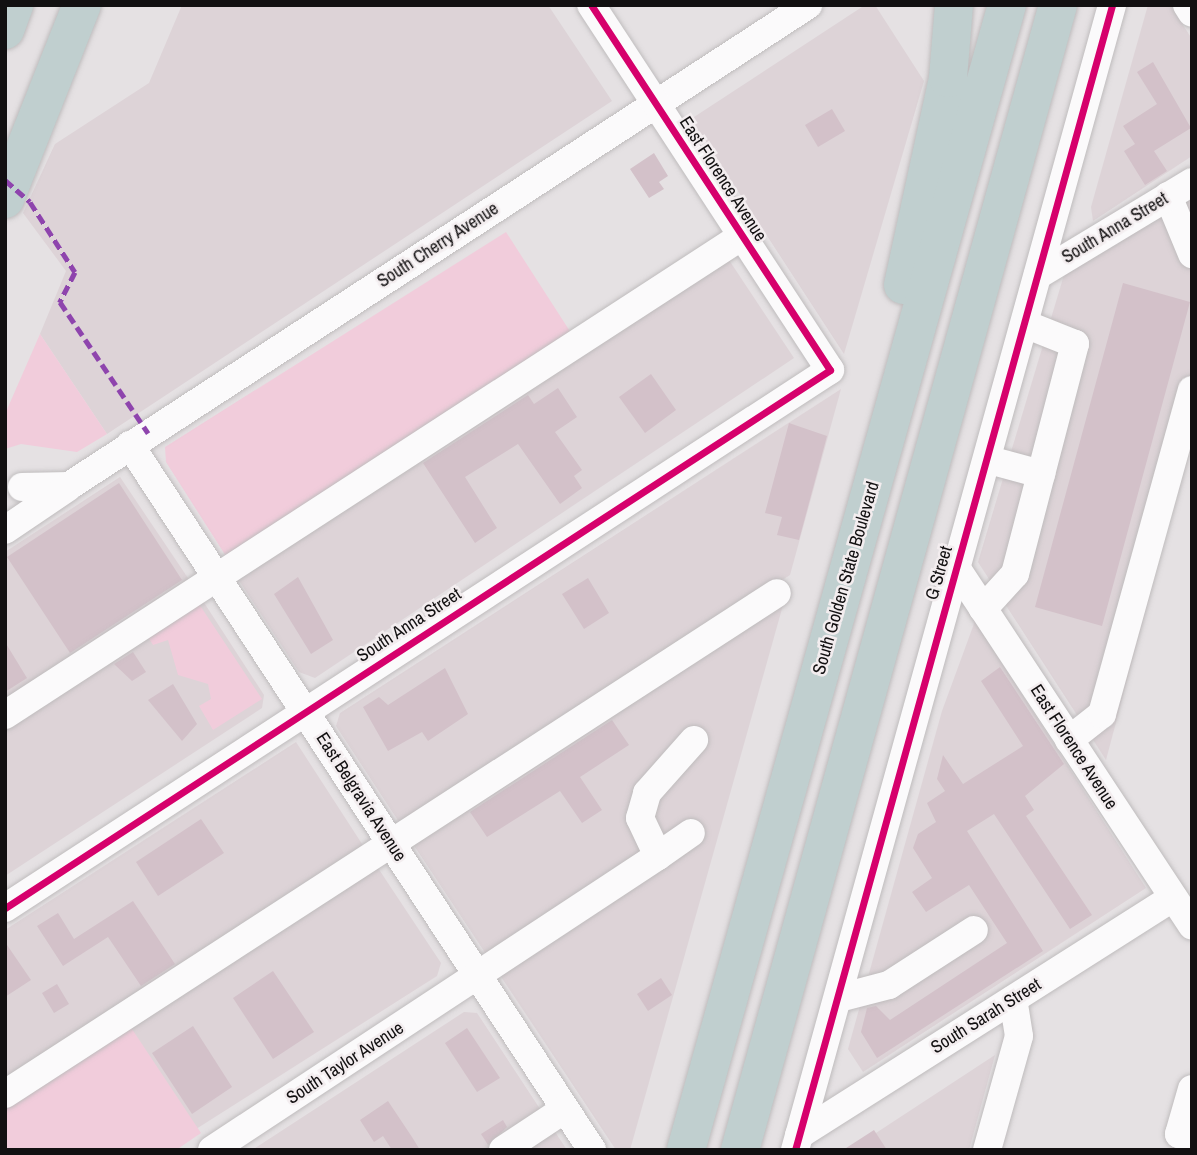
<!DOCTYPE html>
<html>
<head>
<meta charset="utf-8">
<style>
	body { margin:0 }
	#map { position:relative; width:1197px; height:1155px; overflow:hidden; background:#e5e1e3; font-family:"Archivo Narrow",sans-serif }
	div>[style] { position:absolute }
	.built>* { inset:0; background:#ddd3d7 }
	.green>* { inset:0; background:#f1ccdb }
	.building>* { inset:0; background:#d3c1c9 }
	.roads { filter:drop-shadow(0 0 2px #bfbcbd) drop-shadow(0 0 2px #bfbcbd) }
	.minor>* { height:28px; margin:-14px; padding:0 14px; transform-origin:14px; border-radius:14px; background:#fbfafb }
	.highway>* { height:38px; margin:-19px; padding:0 19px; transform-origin:19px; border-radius:19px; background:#c0cfcf }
	.quiet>* { height:5px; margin-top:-2.5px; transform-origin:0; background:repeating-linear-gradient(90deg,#8e44ad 0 10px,transparent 0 15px) }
	.cycleway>* { height:7px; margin:-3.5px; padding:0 3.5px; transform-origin:3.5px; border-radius:3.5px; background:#d6006c }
	span { translate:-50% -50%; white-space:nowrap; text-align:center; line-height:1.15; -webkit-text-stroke:5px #f3edef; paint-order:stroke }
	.street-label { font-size:18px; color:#121011 }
	.frame { position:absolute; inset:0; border:7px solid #121011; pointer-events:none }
</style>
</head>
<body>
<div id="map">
	<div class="built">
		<div style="clip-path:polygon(182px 5px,548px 5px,612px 101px,107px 434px,40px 334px,66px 271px,23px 213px,55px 144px,149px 83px)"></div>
		<div style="clip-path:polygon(865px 5px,875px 5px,924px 81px,844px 354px,691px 119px)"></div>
		<div style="clip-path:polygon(1148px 5px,1170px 5px,1192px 39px,1192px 156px,1093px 221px,1091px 207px)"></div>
		<div style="clip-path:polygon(1192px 193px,1192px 436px,1106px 760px,978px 562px,1064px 275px)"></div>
		<div style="clip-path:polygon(727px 257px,794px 358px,315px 678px,299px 672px,236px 576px)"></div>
		<div style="clip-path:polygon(841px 389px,790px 575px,401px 825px,336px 726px,340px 713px)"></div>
		<div style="clip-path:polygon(120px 477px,192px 584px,5px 708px,5px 552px)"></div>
		<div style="clip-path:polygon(201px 598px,264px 695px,262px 708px,5px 876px,5px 729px)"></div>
		<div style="clip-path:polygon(785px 598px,630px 1150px,616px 1150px,411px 841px)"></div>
		<div style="clip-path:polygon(975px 621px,1146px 888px,863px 1072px,848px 1049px,942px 711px)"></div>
		<div style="clip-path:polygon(296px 742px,364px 847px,5px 1081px,5px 930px)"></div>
		<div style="clip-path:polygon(374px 862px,441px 963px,437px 976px,163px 1150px,5px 1150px,5px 1107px)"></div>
		<div style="clip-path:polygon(464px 1012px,477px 1013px,542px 1112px,488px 1150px,252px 1150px)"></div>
		<div style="clip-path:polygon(995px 1055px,969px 1150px,850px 1150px)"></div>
		<div style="clip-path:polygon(551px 1126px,567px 1150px,516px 1150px)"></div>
	</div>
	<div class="green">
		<div style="clip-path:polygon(506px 232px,573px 336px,229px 561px,166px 462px,165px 447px)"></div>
		<div style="clip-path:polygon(40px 334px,107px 434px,77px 452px,21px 444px,5px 449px,5px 414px)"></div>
		<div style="clip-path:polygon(197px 601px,262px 699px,213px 730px,199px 706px,211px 699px,208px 684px,178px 675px,168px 640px,153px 645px,146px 634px)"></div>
		<div style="clip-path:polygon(128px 1023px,201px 1133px,176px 1150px,7px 1150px,5px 1104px)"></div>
	</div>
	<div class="building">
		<div style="clip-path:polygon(1153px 62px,1191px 128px,1154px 151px,1167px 171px,1145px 185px,1124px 151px,1135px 144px,1123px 126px,1157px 104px,1137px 72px)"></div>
		<div style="clip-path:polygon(832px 109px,845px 131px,818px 147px,805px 125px)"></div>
		<div style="clip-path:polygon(654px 153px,668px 176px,659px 182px,664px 189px,649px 198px,630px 169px)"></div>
		<div style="clip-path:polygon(1123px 283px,1190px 302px,1102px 626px,1035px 607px)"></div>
		<div style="clip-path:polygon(651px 374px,676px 410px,645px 433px,619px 397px)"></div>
		<div style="clip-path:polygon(558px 388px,577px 417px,555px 432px,582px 470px,574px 476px,582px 488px,560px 504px,518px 444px,465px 477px,497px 528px,475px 543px,423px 463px,528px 395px,534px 404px)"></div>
		<div style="clip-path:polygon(789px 423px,827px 436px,799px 540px,777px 535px,782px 517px,765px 513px)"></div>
		<div style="clip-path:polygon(119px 483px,182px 580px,70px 653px,7px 557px)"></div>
		<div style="clip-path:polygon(298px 577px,333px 640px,311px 654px,274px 594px)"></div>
		<div style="clip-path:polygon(588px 578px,609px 613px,584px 629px,562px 594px)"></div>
		<div style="clip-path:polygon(5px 642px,27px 678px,5px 692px)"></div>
		<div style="clip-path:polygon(133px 652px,146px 672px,132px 681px,114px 664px)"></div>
		<div style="clip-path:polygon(1000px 667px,1064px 764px,1025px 796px,1034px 810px,1026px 816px,1092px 915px,1070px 929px,994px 814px,967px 831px,1043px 951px,877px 1058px,861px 1032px,867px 1008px,876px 1006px,890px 1020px,1007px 943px,969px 885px,926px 912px,912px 892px,932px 878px,913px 848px,918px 834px,936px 822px,927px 803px,945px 791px,937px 779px,943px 755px,963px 784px,1023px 746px,981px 681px)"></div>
		<div style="clip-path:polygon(445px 668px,468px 714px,428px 741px,422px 732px,388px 751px,363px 707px,379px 697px,388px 705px)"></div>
		<div style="clip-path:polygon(173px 684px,197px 724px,182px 741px,148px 700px)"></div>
		<div style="clip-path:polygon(612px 720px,629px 745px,580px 777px,602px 810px,582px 823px,560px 791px,487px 837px,470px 812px)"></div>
		<div style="clip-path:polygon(201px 819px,224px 853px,158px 896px,136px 862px)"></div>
		<div style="clip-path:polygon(133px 901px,175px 964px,141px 986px,108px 937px,63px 966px,37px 926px,58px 913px,74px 939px)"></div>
		<div style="clip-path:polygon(5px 942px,31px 980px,5px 997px)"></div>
		<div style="clip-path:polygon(273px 971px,314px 1032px,273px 1059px,233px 998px)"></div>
		<div style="clip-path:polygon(661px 978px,672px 995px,648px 1011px,637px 994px)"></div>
		<div style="clip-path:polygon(57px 984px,69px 1004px,54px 1013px,42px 993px)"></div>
		<div style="clip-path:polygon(193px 1026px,232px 1087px,192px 1114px,152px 1053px)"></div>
		<div style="clip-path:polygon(467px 1028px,500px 1078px,477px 1092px,445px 1043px)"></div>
		<div style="clip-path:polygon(388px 1101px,412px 1137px,420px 1150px,392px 1150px,383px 1136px,374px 1142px,360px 1120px)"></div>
		<div style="clip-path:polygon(503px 1120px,507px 1127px,488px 1145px,481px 1134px)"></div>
		<div style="clip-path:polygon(874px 1130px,887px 1150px,843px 1150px)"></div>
	</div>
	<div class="roads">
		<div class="minor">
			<div style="left:1187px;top:5px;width:9px;rotate:58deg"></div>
			<div style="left:1168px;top:196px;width:63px;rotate:67.5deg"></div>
			<div style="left:1038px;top:275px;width:180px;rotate:-31.1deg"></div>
			<div style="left:130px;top:445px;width:843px;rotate:56.76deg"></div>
			<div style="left:989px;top:460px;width:54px;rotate:15.1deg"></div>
			<div style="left:22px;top:487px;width:47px;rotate:-1.2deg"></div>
			<div style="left:69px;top:486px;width:882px;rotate:-33.06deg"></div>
			<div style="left:5px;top:530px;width:75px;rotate:-34.1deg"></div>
			<div style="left:957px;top:569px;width:427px;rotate:56.6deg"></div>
			<div style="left:983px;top:609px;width:47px;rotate:-47.6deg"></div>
			<div style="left:1015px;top:574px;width:238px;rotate:-75.4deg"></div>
			<div style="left:1075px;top:344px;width:54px;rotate:-158.2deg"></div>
			<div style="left:5px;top:715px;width:879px;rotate:-33.02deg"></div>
			<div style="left:1069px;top:740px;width:42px;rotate:-38.2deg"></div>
			<div style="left:1102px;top:714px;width:336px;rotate:-74.5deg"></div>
			<div style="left:658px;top:856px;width:40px;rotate:-34.9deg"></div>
			<div style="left:5px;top:908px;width:985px;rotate:-33.11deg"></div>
			<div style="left:830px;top:370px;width:436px;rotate:-123.2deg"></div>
			<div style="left:839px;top:998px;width:52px;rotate:-14.6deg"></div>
			<div style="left:889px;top:985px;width:101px;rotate:-32.9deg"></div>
			<div style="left:1192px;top:1089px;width:47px;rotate:106.1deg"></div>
			<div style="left:1179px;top:1134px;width:14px;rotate:17deg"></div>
			<div style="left:5px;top:1094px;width:920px;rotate:-32.98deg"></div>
			<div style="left:799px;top:1135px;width:443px;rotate:-32.4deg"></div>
			<div style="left:212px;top:1150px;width:534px;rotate:-33.39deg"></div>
			<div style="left:658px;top:856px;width:42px;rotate:-115.3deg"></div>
			<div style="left:640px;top:818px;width:26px;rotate:-74deg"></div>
			<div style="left:647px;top:793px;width:71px;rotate:-48.4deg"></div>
			<div style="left:503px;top:1150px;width:74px;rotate:-33.5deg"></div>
			<div style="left:795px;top:1150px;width:1188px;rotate:-74.52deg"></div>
			<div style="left:987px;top:1150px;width:118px;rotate:-74.3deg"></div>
			<div style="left:1019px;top:1036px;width:37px;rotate:-99deg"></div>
		</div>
		<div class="highway">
			<div style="left:5px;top:30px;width:27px;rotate:-70deg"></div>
			<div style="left:5px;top:199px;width:209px;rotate:-68.4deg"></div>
			<div style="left:903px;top:285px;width:212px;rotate:-77.7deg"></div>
			<div style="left:948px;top:78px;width:73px;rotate:-85.3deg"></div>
			<div style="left:686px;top:1150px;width:1189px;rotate:-74.34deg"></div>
			<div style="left:740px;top:1150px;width:1188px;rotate:-74.48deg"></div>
		</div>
	</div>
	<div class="quiet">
		<div style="left:5px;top:180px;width:33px;rotate:41deg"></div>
		<div style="left:30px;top:202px;width:83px;rotate:57.3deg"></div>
		<div style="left:75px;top:272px;width:34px;rotate:117deg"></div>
		<div style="left:60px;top:302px;width:158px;rotate:56.1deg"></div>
	</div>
	<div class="cycleway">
		<div style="left:5px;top:908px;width:985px;rotate:-33.11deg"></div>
		<div style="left:830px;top:370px;width:436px;rotate:-123.2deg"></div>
		<div style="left:795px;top:1150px;width:1188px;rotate:-74.52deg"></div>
	</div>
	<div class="street-label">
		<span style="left:723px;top:179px;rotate:57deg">East Florence Avenue</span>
		<span style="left:1115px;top:228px;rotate:-31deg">South Anna Street</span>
		<span style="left:438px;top:245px;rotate:-33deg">South Cherry Avenue</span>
		<span style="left:939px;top:573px;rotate:-74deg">G Street</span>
		<span style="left:846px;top:578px;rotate:-74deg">South Golden State Boulevard</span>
		<span style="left:409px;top:625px;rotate:-33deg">South Anna Street</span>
		<span style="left:1074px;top:747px;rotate:57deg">East Florence Avenue</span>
		<span style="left:361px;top:797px;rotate:57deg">East Belgravia Avenue</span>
		<span style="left:986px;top:1016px;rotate:-32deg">South Sarah Street</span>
		<span style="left:345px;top:1063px;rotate:-33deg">South Taylor Avenue</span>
	</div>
	<div class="frame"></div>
</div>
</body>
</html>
